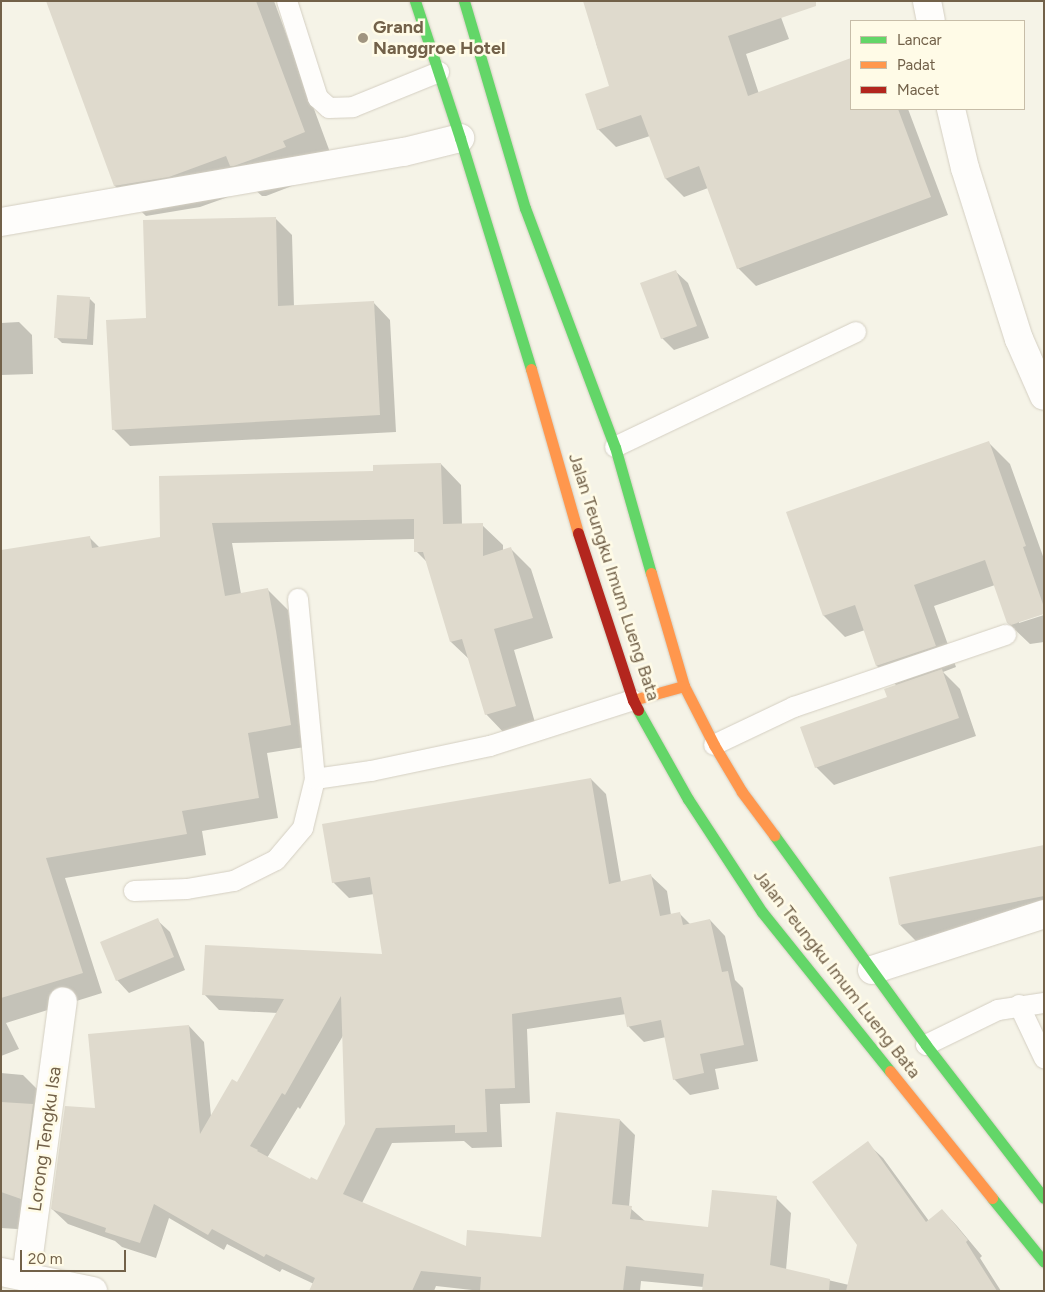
<!DOCTYPE html>
<html>
<head>
<meta charset="utf-8">
<style>
	body { margin:0 }
	#map { position:relative; width:1045px; height:1292px; overflow:hidden; background:#f5f3e7; font-family:Figtree,sans-serif }
	div>[style] { position:absolute }
	.shadow>* { inset:0; background:#0003 }
	.building>* { inset:0; background:#dfdacd }
	.roads { filter:drop-shadow(0 0 1px #d4cfc2) drop-shadow(0 0 1px #d4cfc2) }
	.lane>* { height:20px; margin:-10px; padding:0 10px; transform-origin:10px; border-radius:10px; background:#fefdfb }
	.street>* { height:28px; margin:-14px; padding:0 14px; transform-origin:14px; border-radius:14px; background:#fefdfb }
	.fast>* { height:11px; margin:-5.5px; padding:0 5.5px; transform-origin:5.5px; border-radius:5.5px; background:#63d668 }
	.slow>* { height:11px; margin:-5.5px; padding:0 5.5px; transform-origin:5.5px; border-radius:5.5px; background:#ff974d }
	.jam>* { height:11px; margin:-5.5px; padding:0 5.5px; transform-origin:5.5px; border-radius:5.5px; background:#b3261e }
	.dots>* { width:14px; height:14px; translate:-50% -50%; box-sizing:border-box; border:2px solid #fffbe7; border-radius:50% }
	span { translate:-50% -50%; white-space:nowrap; text-align:center; line-height:1.15; -webkit-text-stroke:5px #fffbe7; paint-order:stroke }
	.poi-label { font-size:18px; color:#726149; font-weight:700 }
	.left { translate:0 -50%; text-align:left }
	.street-label { font-size:18px; color:#726149 }
	.frame { position:absolute; inset:0; border:2px solid #726149; pointer-events:none }
	.legend { position:absolute; left:850px; top:20px; width:175px; height:90px; box-sizing:border-box; background:#fffbe7; border:1px solid #c7bda8; margin:0; padding:6px 9px; list-style:none; font-size:15px; color:#726149 }
	.legend li { display:flex; align-items:center; gap:10px; height:25px }
	.legend b { width:25px; border:1px solid #c7bda8 }
	.scale { position:absolute; left:20px; top:1250px; width:106px; height:22px; box-sizing:border-box; border:2px solid #726149; border-top:0; padding-left:6px; font-size:15px; line-height:18px; white-space:nowrap; color:#726149; -webkit-text-stroke:4px #fffbe7; paint-order:stroke }
</style>
</head>
<body>
<div id="map">
	<div class="shadow">
		<div style="clip-path:polygon(47px 1px,274px 1px,334px 163px,315px 177px,266px 196px,262px 196px,253px 188px,200px 207px,146px 216px,115px 186px)"></div>
		<div style="clip-path:polygon(775px 1px,789px 39px,746px 54px,759px 94px,851px 59px,851px 109px,908px 109px,948px 215px,756px 286px,738px 268px,708px 188px,684px 197px,666px 179px,650px 136px,616px 147px,598px 129px,611px 86px,596px 43px)"></div>
		<div style="clip-path:polygon(275px 218px,292px 235px,294px 307px,373px 302px,390px 320px,396px 432px,130px 446px,113px 429px)"></div>
		<div style="clip-path:polygon(675px 271px,688px 283px,709px 338px,674px 350px,662px 338px)"></div>
		<div style="clip-path:polygon(89px 298px,95px 304px,93px 345px,62px 343px,56px 337px)"></div>
		<div style="clip-path:polygon(19px 322px,32px 335px,33px 374px,1px 375px,1px 323px)"></div>
		<div style="clip-path:polygon(989px 443px,1010px 464px,1044px 559px,1044px 612px,1019px 621px,1019px 623px,1044px 615px,1044px 642px,1030px 644px,1008px 623px,995px 585px,934px 606px,956px 667px,943px 672px,960px 689px,976px 736px,834px 785px,816px 767px,889px 698px,897px 686px,877px 666px,865px 630px,845px 637px,824px 616px,788px 513px)"></div>
		<div style="clip-path:polygon(441px 464px,461px 485px,462px 525px,482px 525px,503px 545px,503px 551px,511px 549px,531px 569px,553px 638px,514px 650px,536px 726px,506px 735px,486px 714px,470px 660px,451px 642px,428px 563px,416px 551px,415px 539px,232px 543px,241px 594px,268px 590px,288px 610px,311px 746px,267px 753px,278px 818px,202px 831px,206px 855px,65px 878px,102px 993px,6px 1023px,19px 1049px,1px 1056px,1px 953px,89px 537px,100px 548px,162px 538px,375px 472px)"></div>
		<div style="clip-path:polygon(evenodd,591px 779px,606px 794px,621px 882px,651px 876px,667px 891px,671px 915px,679px 913px,691px 925px,710px 920px,725px 936px,735px 980px,743px 988px,758px 1061px,715px 1069px,719px 1089px,690px 1095px,674px 1079px,666px 1037px,644px 1042px,629px 1027px,626px 1014px,527px 1029px,530px 1103px,500px 1104px,502px 1147px,472px 1148px,464px 1141px,392px 1143px,362px 1203px,467px 1248px,542px 1239px,620px 1120px,635px 1135px,629px 1207px,646px 1222px,709px 1228px,776px 1198px,791px 1213px,786px 1270px,849px 1285px,859px 1244px,867px 1143px,883px 1158px,929px 1221px,942px 1210px,957px 1226px,982px 1256px,980px 1258px,1001px 1291px,703px 1291px,704px 1287px,641px 1281px,640px 1291px,481px 1291px,436px 1286px,434px 1291px,311px 1291px,314px 1284px,282px 1269px,280px 1272px,227px 1244px,224px 1250px,169px 1218px,156px 1258px,122px 1247px,115px 1241px,68px 1224px,52px 1209px,97px 1109px,189px 1026px,204px 1042px,211px 1116px,238px 1083px,278px 1013px,219px 1010px,204px 994px,383px 955px,374px 894px,349px 898px,333px 882px,591px 779px,344px 1034px,347px 1124px,318px 1182px,310px 1181px,267px 1158px,298px 1107px,300px 1109px,344px 1034px)"></div>
		<div style="clip-path:polygon(1044px 847px,1044px 915px,916px 941px,900px 925px)"></div>
		<div style="clip-path:polygon(157px 920px,170px 932px,185px 970px,129px 993px,117px 980px)"></div>
		<div style="clip-path:polygon(1px 1073px,23px 1075px,43px 1095px,33px 1230px,1px 1228px)"></div>
	</div>
	<div class="building">
		<div style="clip-path:polygon(46px 1px,256px 1px,305px 132px,283px 141px,286px 147px,234px 166px,230px 166px,226px 156px,169px 177px,114px 186px)"></div>
		<div style="clip-path:polygon(583px 1px,816px 1px,816px 6px,728px 36px,748px 96px,851px 58px,851px 109px,898px 109px,931px 197px,737px 269px,699px 166px,665px 179px,641px 115px,597px 130px,585px 94px,609px 86px)"></div>
		<div style="clip-path:polygon(276px 217px,278px 306px,374px 301px,380px 415px,112px 430px,106px 320px,146px 318px,143px 220px)"></div>
		<div style="clip-path:polygon(676px 270px,697px 326px,661px 339px,640px 283px)"></div>
		<div style="clip-path:polygon(57px 295px,90px 297px,87px 339px,54px 338px)"></div>
		<div style="clip-path:polygon(989px 441px,1026px 546px,1023px 547px,1044px 607px,1044px 614px,1011px 625px,1007px 623px,985px 560px,914px 585px,936px 646px,876px 666px,855px 605px,823px 616px,786px 512px)"></div>
		<div style="clip-path:polygon(441px 463px,443px 524px,483px 523px,483px 556px,511px 547px,533px 618px,494px 629px,516px 706px,485px 715px,462px 639px,450px 642px,423px 552px,414px 552px,414px 519px,212px 523px,225px 596px,268px 588px,276px 631px,291px 725px,248px 733px,259px 798px,182px 811px,187px 834px,46px 858px,83px 973px,1px 998px,1px 550px,90px 536px,92px 548px,160px 537px,159px 476px,373px 471px,373px 465px)"></div>
		<div style="clip-path:polygon(942px 669px,959px 718px,815px 768px,800px 727px,887px 697px,884px 689px)"></div>
		<div style="clip-path:polygon(evenodd,591px 778px,609px 884px,651px 874px,660px 916px,680px 912px,683px 925px,710px 919px,722px 972px,728px 971px,744px 1045px,700px 1054px,704px 1073px,673px 1080px,661px 1020px,627px 1027px,621px 997px,512px 1014px,515px 1088px,485px 1089px,487px 1132px,455px 1133px,455px 1125px,376px 1128px,343px 1194px,466px 1246px,467px 1230px,541px 1237px,556px 1112px,620px 1119px,612px 1204px,632px 1206px,630px 1219px,708px 1227px,712px 1190px,777px 1196px,770px 1265px,830px 1279px,829px 1291px,702px 1291px,704px 1274px,626px 1266px,623px 1291px,480px 1291px,481px 1277px,421px 1271px,412px 1291px,309px 1291px,315px 1278px,266px 1254px,264px 1257px,212px 1229px,208px 1235px,154px 1204px,140px 1243px,105px 1232px,106px 1228px,51px 1209px,65px 1106px,95px 1108px,88px 1034px,189px 1025px,200px 1134px,232px 1079px,237px 1082px,284px 999px,202px 995px,205px 945px,382px 954px,370px 877px,332px 883px,322px 824px,591px 778px,341px 996px,345px 1124px,317px 1180px,311px 1177px,310px 1179px,257px 1151px,258px 1150px,250px 1146px,282px 1093px,285px 1095px,341px 996px)"></div>
		<div style="clip-path:polygon(1044px 845px,1044px 896px,899px 925px,889px 877px)"></div>
		<div style="clip-path:polygon(158px 918px,174px 957px,116px 981px,100px 942px)"></div>
		<div style="clip-path:polygon(1px 1102px,33px 1104px,21px 1199px,1px 1192px)"></div>
		<div style="clip-path:polygon(868px 1141px,926px 1222px,942px 1209px,968px 1240px,966px 1242px,997px 1291px,846px 1291px,857px 1245px,812px 1182px)"></div>
	</div>
	<div class="roads">
		<div class="lane">
			<div style="left:287px;top:1px;width:102px;rotate:72.3deg"></div>
			<div style="left:318px;top:98px;width:15px;rotate:42deg"></div>
			<div style="left:329px;top:108px;width:24px;rotate:-2deg"></div>
			<div style="left:353px;top:107px;width:93px;rotate:-22.1deg"></div>
			<div style="left:615px;top:447px;width:267px;rotate:-25.5deg"></div>
			<div style="left:714px;top:745px;width:89px;rotate:-25.4deg"></div>
			<div style="left:794px;top:707px;width:224px;rotate:-18.8deg"></div>
			<div style="left:315px;top:779px;width:57px;rotate:-8.1deg"></div>
			<div style="left:371px;top:771px;width:122px;rotate:-11.9deg"></div>
			<div style="left:490px;top:746px;width:150px;rotate:-17.8deg"></div>
			<div style="left:134px;top:891px;width:53px;rotate:-2.2deg"></div>
			<div style="left:187px;top:889px;width:48px;rotate:-9.7deg"></div>
			<div style="left:234px;top:881px;width:47px;rotate:-26.6deg"></div>
			<div style="left:276px;top:860px;width:42px;rotate:-49.8deg"></div>
			<div style="left:303px;top:828px;width:50px;rotate:-76.2deg"></div>
			<div style="left:315px;top:779px;width:181px;rotate:-95.4deg"></div>
			<div style="left:1019px;top:1005px;width:59px;rotate:64.7deg"></div>
			<div style="left:926px;top:1045px;width:80px;rotate:-25.9deg"></div>
			<div style="left:998px;top:1010px;width:47px;rotate:-8.7deg"></div>
		</div>
		<div class="street">
			<div style="left:927px;top:1px;width:20px;rotate:79deg"></div>
			<div style="left:951px;top:109px;width:61px;rotate:76.7deg"></div>
			<div style="left:965px;top:168px;width:179px;rotate:72.5deg"></div>
			<div style="left:1019px;top:339px;width:62px;rotate:66.3deg"></div>
			<div style="left:1px;top:222px;width:409px;rotate:-9.9deg"></div>
			<div style="left:404px;top:152px;width:58px;rotate:-14deg"></div>
			<div style="left:872px;top:970px;width:181px;rotate:-18deg"></div>
			<div style="left:1px;top:1272px;width:94px;rotate:11.7deg"></div>
			<div style="left:26px;top:1277px;width:278px;rotate:-82.4deg"></div>
		</div>
		<div class="fast">
			<div style="left:415px;top:1px;width:144px;rotate:71.8deg"></div>
			<div style="left:460px;top:138px;width:242px;rotate:72.9deg"></div>
			<div style="left:464px;top:1px;width:216px;rotate:73.6deg"></div>
			<div style="left:525px;top:208px;width:255px;rotate:69.4deg"></div>
			<div style="left:615px;top:447px;width:131px;rotate:74.1deg"></div>
			<div style="left:638px;top:710px;width:102px;rotate:60.7deg"></div>
			<div style="left:688px;top:799px;width:135px;rotate:56.8deg"></div>
			<div style="left:762px;top:912px;width:204px;rotate:51.2deg"></div>
			<div style="left:774px;top:835px;width:259px;rotate:54.1deg"></div>
			<div style="left:926px;top:1045px;width:193px;rotate:52.4deg"></div>
			<div style="left:992px;top:1198px;width:82px;rotate:50.9deg"></div>
		</div>
		<div class="slow">
			<div style="left:531px;top:369px;width:171px;rotate:74deg"></div>
			<div style="left:651px;top:573px;width:118px;rotate:73.7deg"></div>
			<div style="left:684px;top:686px;width:66px;rotate:63deg"></div>
			<div style="left:714px;top:745px;width:55px;rotate:59.2deg"></div>
			<div style="left:742px;top:792px;width:54px;rotate:53.3deg"></div>
			<div style="left:633px;top:700px;width:53px;rotate:-15.4deg"></div>
			<div style="left:890px;top:1071px;width:163px;rotate:51.2deg"></div>
		</div>
		<div class="jam">
			<div style="left:578px;top:533px;width:176px;rotate:71.8deg"></div>
			<div style="left:633px;top:700px;width:11px;rotate:63deg"></div>
		</div>
	</div>
	<div class="dots">
		<div style="left:363px;top:38px;background:#a09480"></div>
	</div>
	<div class="poi-label">
		<span class="left" style="left:373px;top:38px">Grand<br>Nanggroe Hotel</span>
	</div>
	<div class="street-label">
		<span style="left:614px;top:577px;rotate:72deg">Jalan Teungku Imum Lueng Bata</span>
		<span style="left:837px;top:974px;rotate:52deg">Jalan Teungku Imum Lueng Bata</span>
		<span style="left:45px;top:1139px;rotate:-82deg">Lorong Tengku Isa</span>
	</div>
	<div class="frame"></div>
	<ul class="legend">
	<li><b style="height:6px;background:#63d668"></b>Lancar</li>
	<li><b style="height:6px;background:#ff974d"></b>Padat</li>
	<li><b style="height:6px;background:#b3261e"></b>Macet</li>
	</ul>
	<div class="scale">20 m</div>
</div>
</body>
</html>
